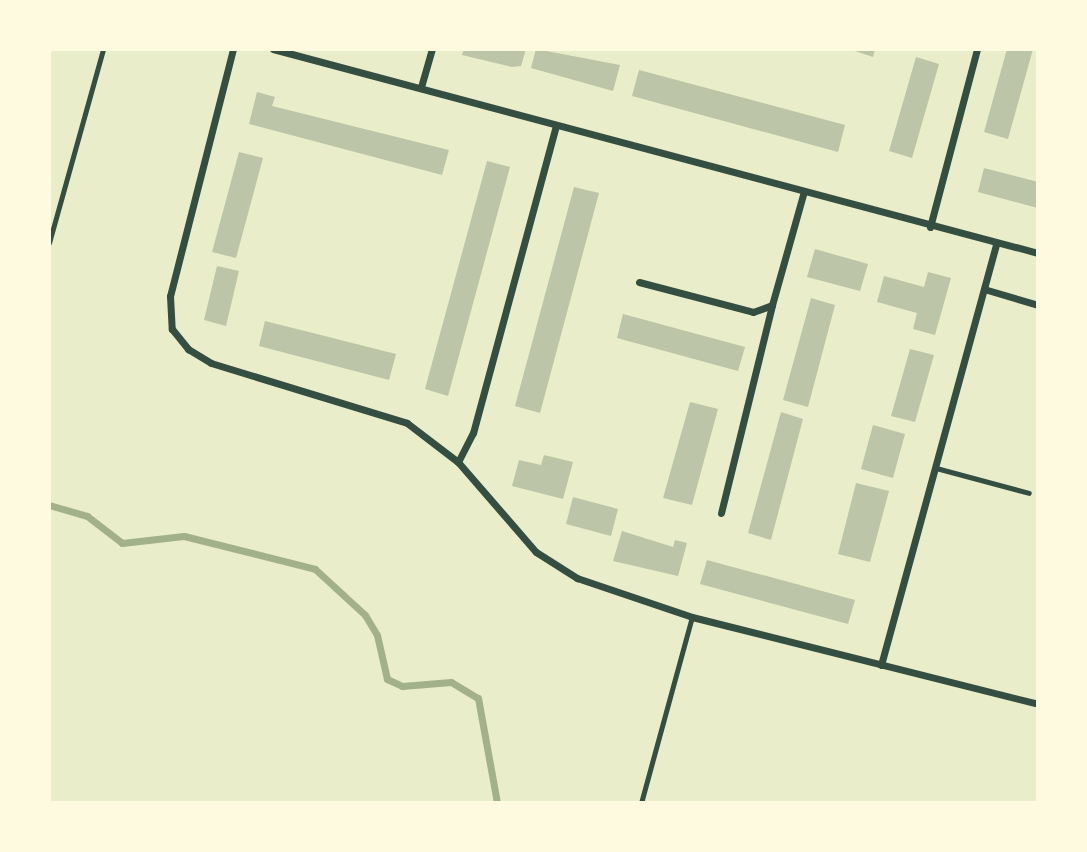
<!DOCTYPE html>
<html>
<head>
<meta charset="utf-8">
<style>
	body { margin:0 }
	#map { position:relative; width:1087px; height:852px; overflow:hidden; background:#e9edc9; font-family:Lato,sans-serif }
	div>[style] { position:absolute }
	.stream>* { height:7px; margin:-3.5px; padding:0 3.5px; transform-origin:3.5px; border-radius:3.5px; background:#a3b18a }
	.building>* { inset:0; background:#bcc5a7 }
	.path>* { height:4.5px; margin:-2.25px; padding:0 2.25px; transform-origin:2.25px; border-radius:2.25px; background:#344e41 }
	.service>* { height:5px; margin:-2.5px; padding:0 2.5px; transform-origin:2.5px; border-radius:2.5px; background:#344e41 }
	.minor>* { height:7px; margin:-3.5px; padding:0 3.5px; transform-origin:3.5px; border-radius:3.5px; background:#344e41 }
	span { translate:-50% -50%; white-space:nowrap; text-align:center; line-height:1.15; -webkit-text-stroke:7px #fefae0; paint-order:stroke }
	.frame { position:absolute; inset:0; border:51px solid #fefae0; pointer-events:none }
</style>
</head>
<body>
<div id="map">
	<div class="stream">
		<div style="left:49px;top:505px;width:40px;rotate:16deg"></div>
		<div style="left:87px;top:516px;width:44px;rotate:37.6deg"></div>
		<div style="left:122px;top:543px;width:62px;rotate:-6.4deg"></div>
		<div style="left:184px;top:536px;width:135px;rotate:14.1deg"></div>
		<div style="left:315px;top:569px;width:68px;rotate:42.6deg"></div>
		<div style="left:365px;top:615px;width:23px;rotate:59deg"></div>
		<div style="left:377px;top:635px;width:45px;rotate:77.2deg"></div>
		<div style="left:387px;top:679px;width:17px;rotate:25deg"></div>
		<div style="left:402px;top:686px;width:49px;rotate:-4.7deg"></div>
		<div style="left:451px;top:682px;width:31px;rotate:31deg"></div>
		<div style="left:478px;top:698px;width:107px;rotate:79.7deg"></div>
	</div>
	<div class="building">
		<div style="clip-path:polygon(464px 49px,526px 49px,521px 66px,512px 67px,462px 55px)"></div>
		<div style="clip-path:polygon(536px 49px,620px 65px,613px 91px,531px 68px)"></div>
		<div style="clip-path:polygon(849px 49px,875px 49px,873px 57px)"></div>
		<div style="clip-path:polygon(1007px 49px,1033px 49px,1008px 139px,984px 132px)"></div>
		<div style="clip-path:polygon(916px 57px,939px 64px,912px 158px,889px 151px)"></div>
		<div style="clip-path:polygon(639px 70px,845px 125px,838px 152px,632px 96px)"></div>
		<div style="clip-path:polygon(257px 92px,275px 97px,272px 106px,449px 150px,442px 175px,249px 124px)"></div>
		<div style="clip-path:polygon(239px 152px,263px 158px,236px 258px,212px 252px)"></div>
		<div style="clip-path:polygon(487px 161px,510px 167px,448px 396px,425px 389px)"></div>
		<div style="clip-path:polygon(984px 168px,1038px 182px,1038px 208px,978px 192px)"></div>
		<div style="clip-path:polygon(574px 187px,599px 193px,540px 413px,515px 406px)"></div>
		<div style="clip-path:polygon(815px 249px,868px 264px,860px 291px,807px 277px)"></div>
		<div style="clip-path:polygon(217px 266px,239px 271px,226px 326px,204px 320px)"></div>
		<div style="clip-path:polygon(928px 272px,951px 278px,935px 335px,913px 329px,917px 313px,877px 302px,884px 276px,924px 287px)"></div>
		<div style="clip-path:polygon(811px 298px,835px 305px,808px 407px,783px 400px)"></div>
		<div style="clip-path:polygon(623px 314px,745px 347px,738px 371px,617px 338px)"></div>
		<div style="clip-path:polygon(265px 321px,396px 354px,389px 380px,259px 346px)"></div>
		<div style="clip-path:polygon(910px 349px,934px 355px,915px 422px,891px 416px)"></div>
		<div style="clip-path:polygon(690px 402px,718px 409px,692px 505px,663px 498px)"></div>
		<div style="clip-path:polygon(781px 412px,803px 419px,771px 540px,748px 533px)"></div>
		<div style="clip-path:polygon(873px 425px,905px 434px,893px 478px,861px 469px)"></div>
		<div style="clip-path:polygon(544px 455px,573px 462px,563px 499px,512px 486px,519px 460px,541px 465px)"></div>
		<div style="clip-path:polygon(856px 483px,889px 491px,870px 562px,838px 554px)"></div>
		<div style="clip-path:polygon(573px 497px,618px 509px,611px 536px,566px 524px)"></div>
		<div style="clip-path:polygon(622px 531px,673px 547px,675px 540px,687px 543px,678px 576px,613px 561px)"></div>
		<div style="clip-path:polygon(707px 560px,855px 600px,848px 624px,700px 584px)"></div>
	</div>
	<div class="path">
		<div style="left:49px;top:243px;width:201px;rotate:-74.4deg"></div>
	</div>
	<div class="service">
		<div style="left:936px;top:468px;width:96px;rotate:15deg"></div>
		<div style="left:641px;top:803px;width:193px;rotate:-74.7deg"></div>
	</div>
	<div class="minor">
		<div style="left:233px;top:49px;width:255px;rotate:104.3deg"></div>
		<div style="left:170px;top:296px;width:33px;rotate:87deg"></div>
		<div style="left:172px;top:329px;width:26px;rotate:51deg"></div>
		<div style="left:188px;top:349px;width:27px;rotate:31deg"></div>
		<div style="left:211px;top:363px;width:205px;rotate:17deg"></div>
		<div style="left:407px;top:423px;width:64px;rotate:37.4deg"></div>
		<div style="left:458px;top:462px;width:119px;rotate:49.1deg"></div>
		<div style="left:536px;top:552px;width:49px;rotate:32.4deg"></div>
		<div style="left:577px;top:578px;width:121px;rotate:18.7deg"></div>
		<div style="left:692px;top:617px;width:357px;rotate:14.1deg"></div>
		<div style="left:273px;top:49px;width:792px;rotate:14.93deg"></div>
		<div style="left:421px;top:87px;width:40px;rotate:-74deg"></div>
		<div style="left:930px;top:227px;width:184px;rotate:-75.2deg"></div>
		<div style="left:639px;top:282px;width:118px;rotate:14.7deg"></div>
		<div style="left:753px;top:312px;width:20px;rotate:-20deg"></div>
		<div style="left:772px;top:305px;width:118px;rotate:-74.3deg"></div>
		<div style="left:984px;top:289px;width:56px;rotate:16.5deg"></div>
		<div style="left:458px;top:462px;width:33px;rotate:-63deg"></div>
		<div style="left:473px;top:433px;width:319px;rotate:-74.9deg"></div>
		<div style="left:721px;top:513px;width:214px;rotate:-76.2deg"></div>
		<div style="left:881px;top:665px;width:436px;rotate:-74.7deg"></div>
	</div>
	<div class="frame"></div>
</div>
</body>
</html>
